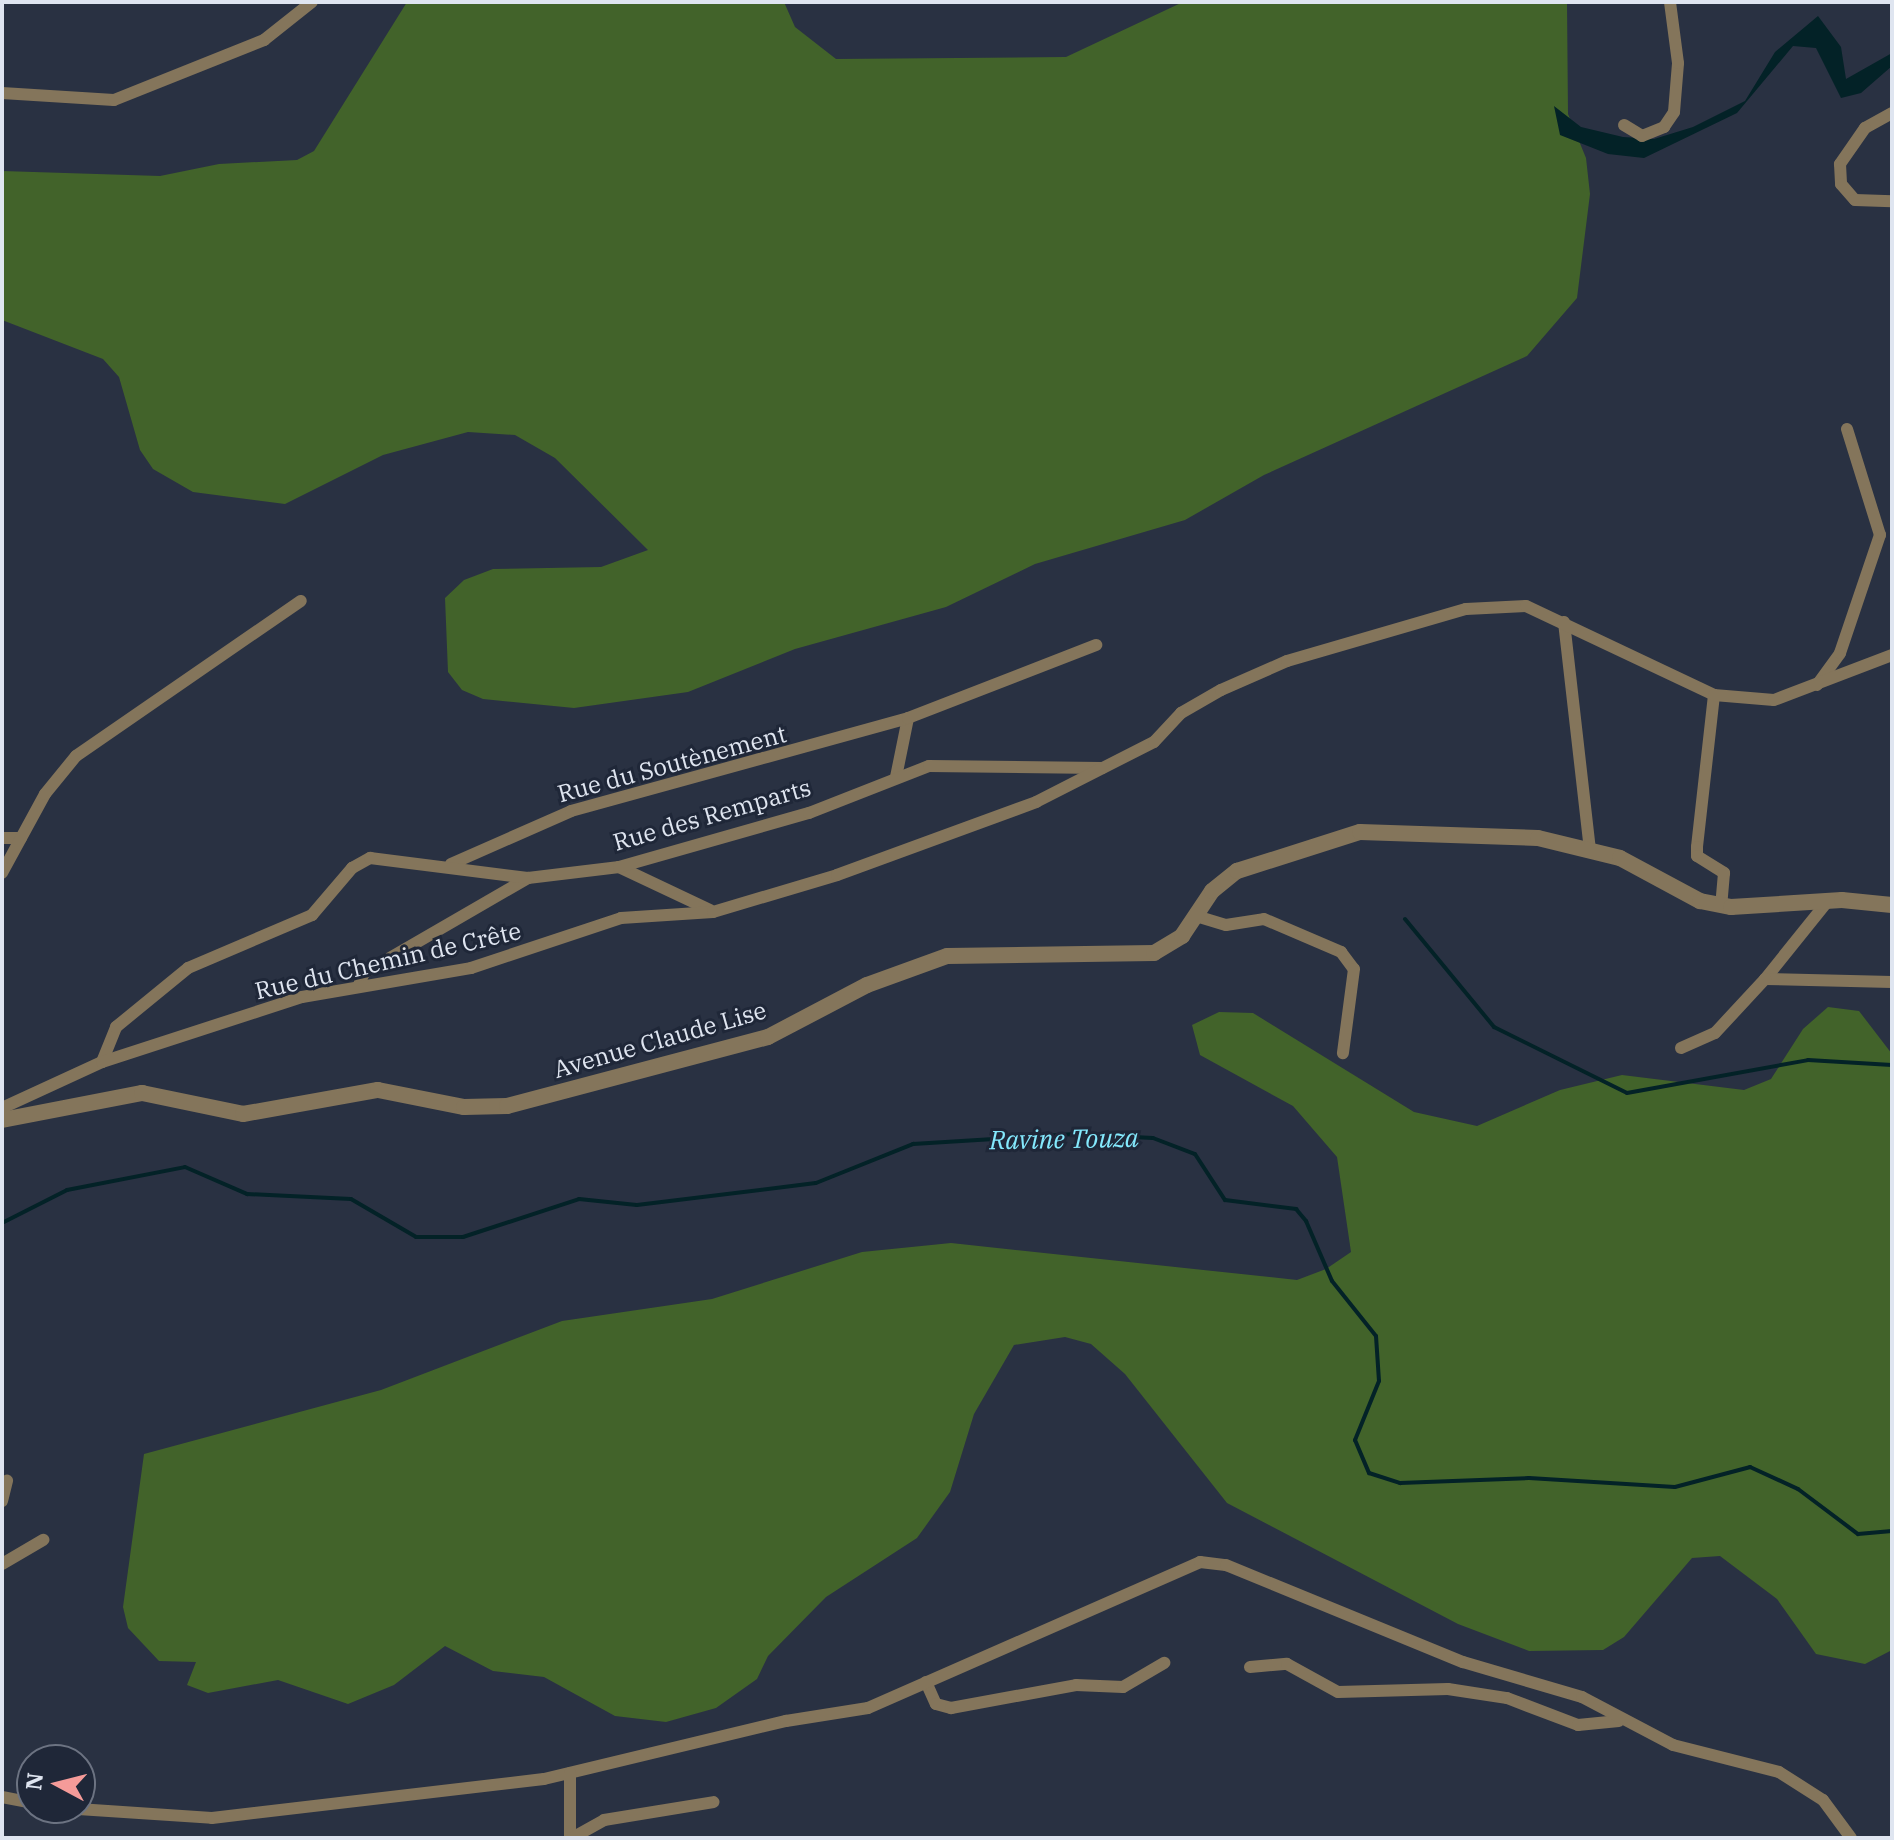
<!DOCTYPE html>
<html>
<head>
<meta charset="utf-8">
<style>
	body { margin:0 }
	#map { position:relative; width:1894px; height:1840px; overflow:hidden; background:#293142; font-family:"IBM Plex Serif",serif }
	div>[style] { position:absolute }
	.forest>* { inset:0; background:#42632a }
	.water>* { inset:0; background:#032227 }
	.stream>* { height:4px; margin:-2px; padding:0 2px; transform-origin:2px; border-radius:2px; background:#032227 }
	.minor>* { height:12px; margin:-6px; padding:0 6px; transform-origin:6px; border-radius:6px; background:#84755b }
	.tertiary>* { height:16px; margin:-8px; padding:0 8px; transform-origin:8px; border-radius:8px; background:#84755b }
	span { translate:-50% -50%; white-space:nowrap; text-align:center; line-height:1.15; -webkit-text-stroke:6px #1f2738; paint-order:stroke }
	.street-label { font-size:24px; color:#dfe5f0 }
	.water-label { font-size:26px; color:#84e9fd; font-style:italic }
	.frame { position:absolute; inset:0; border:4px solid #dfe5f0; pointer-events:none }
	.north { position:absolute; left:16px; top:1744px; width:80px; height:80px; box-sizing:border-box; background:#1f2738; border:2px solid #6c7382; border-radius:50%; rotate:277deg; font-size:22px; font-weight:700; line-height:32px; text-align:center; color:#dfe5f0 }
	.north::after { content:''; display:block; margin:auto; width:28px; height:36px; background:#f59b99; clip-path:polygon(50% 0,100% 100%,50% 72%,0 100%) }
</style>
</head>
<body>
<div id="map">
	<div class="forest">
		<div style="clip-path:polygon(407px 2px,784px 2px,795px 27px,836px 59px,1066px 57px,1183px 2px,1567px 2px,1568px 114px,1586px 158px,1590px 194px,1577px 298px,1527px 356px,1264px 475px,1185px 520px,1035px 564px,946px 607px,795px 649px,688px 692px,574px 708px,483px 699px,462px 690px,448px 672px,445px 598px,464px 580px,493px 569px,601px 567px,648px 550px,555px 458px,515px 435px,468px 432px,383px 455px,285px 504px,193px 492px,153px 469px,140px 450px,119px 377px,103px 359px,2px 320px,2px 171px,160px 176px,219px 164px,297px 160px,314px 151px)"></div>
		<div style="clip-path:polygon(1828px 1007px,1859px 1011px,1892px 1054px,1892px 1650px,1865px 1664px,1816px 1654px,1777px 1599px,1720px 1556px,1692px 1558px,1624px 1637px,1603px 1650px,1529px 1651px,1458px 1624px,1227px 1503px,1125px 1374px,1091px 1344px,1065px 1337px,1014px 1345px,974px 1414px,950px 1492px,917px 1538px,826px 1597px,768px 1656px,757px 1679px,716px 1708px,666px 1722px,615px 1716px,544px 1677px,493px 1671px,445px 1646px,394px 1685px,348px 1704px,278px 1680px,208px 1693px,187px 1685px,196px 1662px,159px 1661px,128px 1628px,123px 1607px,144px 1454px,381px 1390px,562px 1321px,712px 1299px,862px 1252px,951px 1243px,1297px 1280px,1326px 1269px,1351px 1252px,1337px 1157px,1293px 1106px,1200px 1055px,1192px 1025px,1219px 1012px,1253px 1013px,1414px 1112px,1477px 1126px,1560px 1090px,1622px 1075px,1744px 1090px,1771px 1079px,1803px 1029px)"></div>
	</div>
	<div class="water">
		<div style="clip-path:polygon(1818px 16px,1841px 47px,1846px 79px,1892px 53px,1892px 66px,1861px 93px,1841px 98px,1816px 48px,1793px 46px,1737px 113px,1644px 158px,1608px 154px,1560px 135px,1554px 106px,1581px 127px,1623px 137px,1654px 139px,1693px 127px,1745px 101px,1775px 52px)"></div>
	</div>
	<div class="stream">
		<div style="left:1405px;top:919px;width:140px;rotate:50.5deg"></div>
		<div style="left:1494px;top:1027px;width:148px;rotate:26.4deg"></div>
		<div style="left:1627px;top:1093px;width:184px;rotate:-10.3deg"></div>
		<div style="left:1808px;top:1060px;width:84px;rotate:3.4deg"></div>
		<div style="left:2px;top:1223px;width:73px;rotate:-26.9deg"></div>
		<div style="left:67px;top:1190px;width:120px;rotate:-11deg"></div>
		<div style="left:185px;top:1167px;width:68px;rotate:23.5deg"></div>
		<div style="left:247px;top:1194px;width:104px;rotate:2.8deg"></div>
		<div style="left:351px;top:1199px;width:75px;rotate:30.3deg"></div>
		<div style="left:416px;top:1237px;width:47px"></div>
		<div style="left:463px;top:1237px;width:122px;rotate:-18.1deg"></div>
		<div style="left:579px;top:1199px;width:58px;rotate:5.9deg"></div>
		<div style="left:637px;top:1205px;width:180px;rotate:-7deg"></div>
		<div style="left:816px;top:1183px;width:105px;rotate:-21.9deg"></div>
		<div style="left:913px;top:1144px;width:162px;rotate:-3.5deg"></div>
		<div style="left:1075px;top:1134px;width:78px;rotate:2.9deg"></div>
		<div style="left:1153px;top:1138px;width:45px;rotate:20.9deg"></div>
		<div style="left:1195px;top:1154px;width:55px;rotate:56.9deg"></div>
		<div style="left:1225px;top:1200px;width:72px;rotate:7.2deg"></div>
		<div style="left:1296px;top:1209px;width:16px;rotate:50deg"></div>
		<div style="left:1306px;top:1221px;width:65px;rotate:66.6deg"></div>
		<div style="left:1332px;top:1281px;width:70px;rotate:51.3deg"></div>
		<div style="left:1376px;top:1336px;width:45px;rotate:86.2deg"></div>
		<div style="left:1379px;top:1381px;width:64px;rotate:112.1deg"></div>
		<div style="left:1355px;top:1440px;width:36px;rotate:67deg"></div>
		<div style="left:1369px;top:1473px;width:33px;rotate:18deg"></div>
		<div style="left:1400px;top:1483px;width:129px;rotate:-2.2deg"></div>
		<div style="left:1529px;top:1478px;width:146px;rotate:3.5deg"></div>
		<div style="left:1675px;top:1487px;width:78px;rotate:-14.9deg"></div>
		<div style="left:1750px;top:1467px;width:53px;rotate:24.6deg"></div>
		<div style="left:1798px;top:1489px;width:75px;rotate:36.9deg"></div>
		<div style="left:1858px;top:1534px;width:34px;rotate:-5deg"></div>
	</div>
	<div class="minor">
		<div style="left:2px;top:93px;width:112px;rotate:3.6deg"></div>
		<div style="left:114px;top:100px;width:162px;rotate:-21.8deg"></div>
		<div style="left:264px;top:40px;width:61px;rotate:-38.4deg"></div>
		<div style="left:1892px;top:113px;width:31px;rotate:151deg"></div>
		<div style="left:1865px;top:128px;width:44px;rotate:124.8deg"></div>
		<div style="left:1840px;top:164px;width:20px;rotate:87deg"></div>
		<div style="left:1841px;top:184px;width:21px;rotate:49deg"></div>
		<div style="left:1855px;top:200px;width:37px;rotate:2deg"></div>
		<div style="left:1624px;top:125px;width:21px;rotate:31deg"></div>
		<div style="left:1642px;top:136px;width:24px;rotate:-22deg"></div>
		<div style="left:1664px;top:127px;width:18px;rotate:-56deg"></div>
		<div style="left:1674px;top:112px;width:49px;rotate:-85.3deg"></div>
		<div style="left:1678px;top:63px;width:62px;rotate:-97.5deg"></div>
		<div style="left:1564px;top:622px;width:229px;rotate:83.5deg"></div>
		<div style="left:1817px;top:685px;width:39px;rotate:-54deg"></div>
		<div style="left:1840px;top:653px;width:125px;rotate:-71.3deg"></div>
		<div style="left:1880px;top:535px;width:111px;rotate:-107.3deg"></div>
		<div style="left:1714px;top:695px;width:153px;rotate:96.4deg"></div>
		<div style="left:1697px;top:847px;width:9px;rotate:90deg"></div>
		<div style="left:1697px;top:856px;width:32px;rotate:32deg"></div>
		<div style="left:1724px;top:873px;width:32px;rotate:95deg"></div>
		<div style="left:896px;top:777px;width:60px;rotate:-78.5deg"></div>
		<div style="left:2px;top:838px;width:19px"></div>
		<div style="left:451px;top:864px;width:131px;rotate:-23.8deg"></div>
		<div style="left:571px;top:811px;width:350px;rotate:-15.4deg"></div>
		<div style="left:908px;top:718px;width:202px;rotate:-21.2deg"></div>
		<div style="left:619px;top:867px;width:101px;rotate:25.3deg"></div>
		<div style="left:2px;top:873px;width:90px;rotate:-61.4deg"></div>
		<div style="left:45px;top:794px;width:49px;rotate:-50.8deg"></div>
		<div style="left:76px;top:756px;width:273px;rotate:-34.6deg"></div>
		<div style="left:1827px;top:902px;width:99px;rotate:128.8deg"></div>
		<div style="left:1765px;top:979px;width:127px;rotate:1.4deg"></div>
		<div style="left:1196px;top:916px;width:31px;rotate:17deg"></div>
		<div style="left:1226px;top:925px;width:38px;rotate:-9deg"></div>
		<div style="left:1264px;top:919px;width:84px;rotate:23.2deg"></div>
		<div style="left:1341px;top:952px;width:21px;rotate:53deg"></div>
		<div style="left:1354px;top:969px;width:85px;rotate:97.5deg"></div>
		<div style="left:358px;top:987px;width:15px;rotate:-67deg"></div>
		<div style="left:364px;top:973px;width:190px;rotate:-30.1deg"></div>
		<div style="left:528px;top:878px;width:92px;rotate:-6.9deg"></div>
		<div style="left:619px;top:867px;width:198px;rotate:-15.9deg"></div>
		<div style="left:809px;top:813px;width:129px;rotate:-21.4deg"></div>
		<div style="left:929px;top:766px;width:173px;rotate:0.7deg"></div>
		<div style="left:1681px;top:1048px;width:37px;rotate:-24deg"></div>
		<div style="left:1715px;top:1033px;width:74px;rotate:-47.2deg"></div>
		<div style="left:102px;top:1062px;width:38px;rotate:-68deg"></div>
		<div style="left:116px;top:1027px;width:93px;rotate:-39.3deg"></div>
		<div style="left:188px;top:968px;width:135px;rotate:-23.1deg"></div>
		<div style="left:312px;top:915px;width:62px;rotate:-49.6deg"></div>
		<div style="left:352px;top:868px;width:21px;rotate:-29deg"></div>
		<div style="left:370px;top:858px;width:159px;rotate:7.2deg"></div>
		<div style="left:2px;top:1108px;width:110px;rotate:-24.7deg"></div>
		<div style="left:102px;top:1062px;width:210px;rotate:-18deg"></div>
		<div style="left:302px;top:997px;width:171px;rotate:-9.7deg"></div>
		<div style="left:471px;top:968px;width:158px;rotate:-18.4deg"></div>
		<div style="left:621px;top:918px;width:92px;rotate:-3.7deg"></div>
		<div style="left:713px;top:912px;width:129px;rotate:-16.6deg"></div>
		<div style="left:837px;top:875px;width:212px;rotate:-20.1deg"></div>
		<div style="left:1036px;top:802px;width:132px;rotate:-27deg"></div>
		<div style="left:1154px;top:742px;width:40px;rotate:-47deg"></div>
		<div style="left:1181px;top:713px;width:46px;rotate:-29.9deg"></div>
		<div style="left:1221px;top:690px;width:72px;rotate:-23.7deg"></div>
		<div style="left:1287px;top:661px;width:186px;rotate:-16.2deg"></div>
		<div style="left:1466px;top:609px;width:60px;rotate:-2.9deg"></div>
		<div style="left:1526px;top:606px;width:208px;rotate:25.3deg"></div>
		<div style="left:1714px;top:695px;width:60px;rotate:4.8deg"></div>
		<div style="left:1774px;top:700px;width:126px;rotate:-20.9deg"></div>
		<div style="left:2px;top:1501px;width:21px;rotate:-76deg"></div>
		<div style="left:2px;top:1564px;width:48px;rotate:-30.3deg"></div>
		<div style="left:1250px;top:1667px;width:37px;rotate:-5deg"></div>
		<div style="left:1287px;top:1664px;width:58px;rotate:28.8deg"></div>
		<div style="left:1338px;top:1692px;width:110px;rotate:-1.6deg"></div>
		<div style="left:1448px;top:1689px;width:60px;rotate:8.7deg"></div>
		<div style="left:1507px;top:1698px;width:76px;rotate:20.8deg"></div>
		<div style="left:1578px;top:1725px;width:41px;rotate:-5.6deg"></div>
		<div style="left:926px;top:1682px;width:24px;rotate:66deg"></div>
		<div style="left:936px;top:1704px;width:16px;rotate:15deg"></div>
		<div style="left:951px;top:1708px;width:127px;rotate:-10.4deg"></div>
		<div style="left:1076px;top:1685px;width:47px;rotate:2.4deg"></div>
		<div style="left:1123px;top:1687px;width:48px;rotate:-30.3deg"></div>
		<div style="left:2px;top:1797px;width:31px;rotate:11deg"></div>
		<div style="left:63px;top:1808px;width:149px;rotate:3.8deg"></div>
		<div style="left:212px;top:1818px;width:334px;rotate:-6.7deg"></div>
		<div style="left:544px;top:1779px;width:249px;rotate:-13.5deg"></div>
		<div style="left:786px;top:1721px;width:83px;rotate:-9deg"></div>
		<div style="left:868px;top:1708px;width:363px;rotate:-23.7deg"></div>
		<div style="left:1200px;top:1562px;width:26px;rotate:7deg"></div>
		<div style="left:1226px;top:1565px;width:256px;rotate:22.3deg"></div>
		<div style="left:1463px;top:1662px;width:124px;rotate:16.4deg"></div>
		<div style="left:1582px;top:1697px;width:103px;rotate:27.8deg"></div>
		<div style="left:1673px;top:1745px;width:109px;rotate:14.3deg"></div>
		<div style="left:1779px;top:1772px;width:52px;rotate:32.5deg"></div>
		<div style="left:1823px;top:1800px;width:47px;rotate:53.6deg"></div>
		<div style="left:570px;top:1838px;width:65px;rotate:-90deg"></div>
		<div style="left:572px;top:1838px;width:37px;rotate:-29deg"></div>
		<div style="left:604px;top:1820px;width:111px;rotate:-9.3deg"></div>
	</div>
	<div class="tertiary">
		<div style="left:2px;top:1120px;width:143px;rotate:-10.9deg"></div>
		<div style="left:142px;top:1093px;width:103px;rotate:11.7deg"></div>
		<div style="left:243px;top:1114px;width:137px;rotate:-10.1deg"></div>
		<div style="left:378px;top:1090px;width:88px;rotate:11.2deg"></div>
		<div style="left:464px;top:1107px;width:43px;rotate:-1.3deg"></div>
		<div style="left:507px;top:1106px;width:270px;rotate:-14.8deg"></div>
		<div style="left:768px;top:1037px;width:112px;rotate:-27.7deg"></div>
		<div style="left:867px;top:985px;width:85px;rotate:-19.9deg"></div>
		<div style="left:947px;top:956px;width:207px;rotate:-0.8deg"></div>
		<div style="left:1154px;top:953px;width:33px;rotate:-31deg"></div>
		<div style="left:1182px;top:936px;width:54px;rotate:-56.3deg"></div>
		<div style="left:1212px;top:891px;width:32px;rotate:-39deg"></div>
		<div style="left:1237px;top:871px;width:129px;rotate:-17.6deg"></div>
		<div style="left:1360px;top:832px;width:178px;rotate:1.9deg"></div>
		<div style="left:1538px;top:838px;width:84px;rotate:13.7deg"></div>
		<div style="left:1620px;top:858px;width:91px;rotate:28.3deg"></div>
		<div style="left:1700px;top:901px;width:32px;rotate:11deg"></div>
		<div style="left:1731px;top:907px;width:111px;rotate:-3.6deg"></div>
		<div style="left:1842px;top:900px;width:50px;rotate:5.7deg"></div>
	</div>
	<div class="street-label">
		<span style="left:672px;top:764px;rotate:-15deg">Rue du Soutènement</span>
		<span style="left:712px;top:815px;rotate:-16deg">Rue des Remparts</span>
		<span style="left:388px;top:961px;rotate:-13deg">Rue du Chemin de Crête</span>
		<span style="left:660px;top:1040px;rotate:-16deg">Avenue Claude Lise</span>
	</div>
	<div class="water-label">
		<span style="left:1064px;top:1139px;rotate:-1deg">Ravine Touza</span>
	</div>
	<div class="frame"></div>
	<div class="north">N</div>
</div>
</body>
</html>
